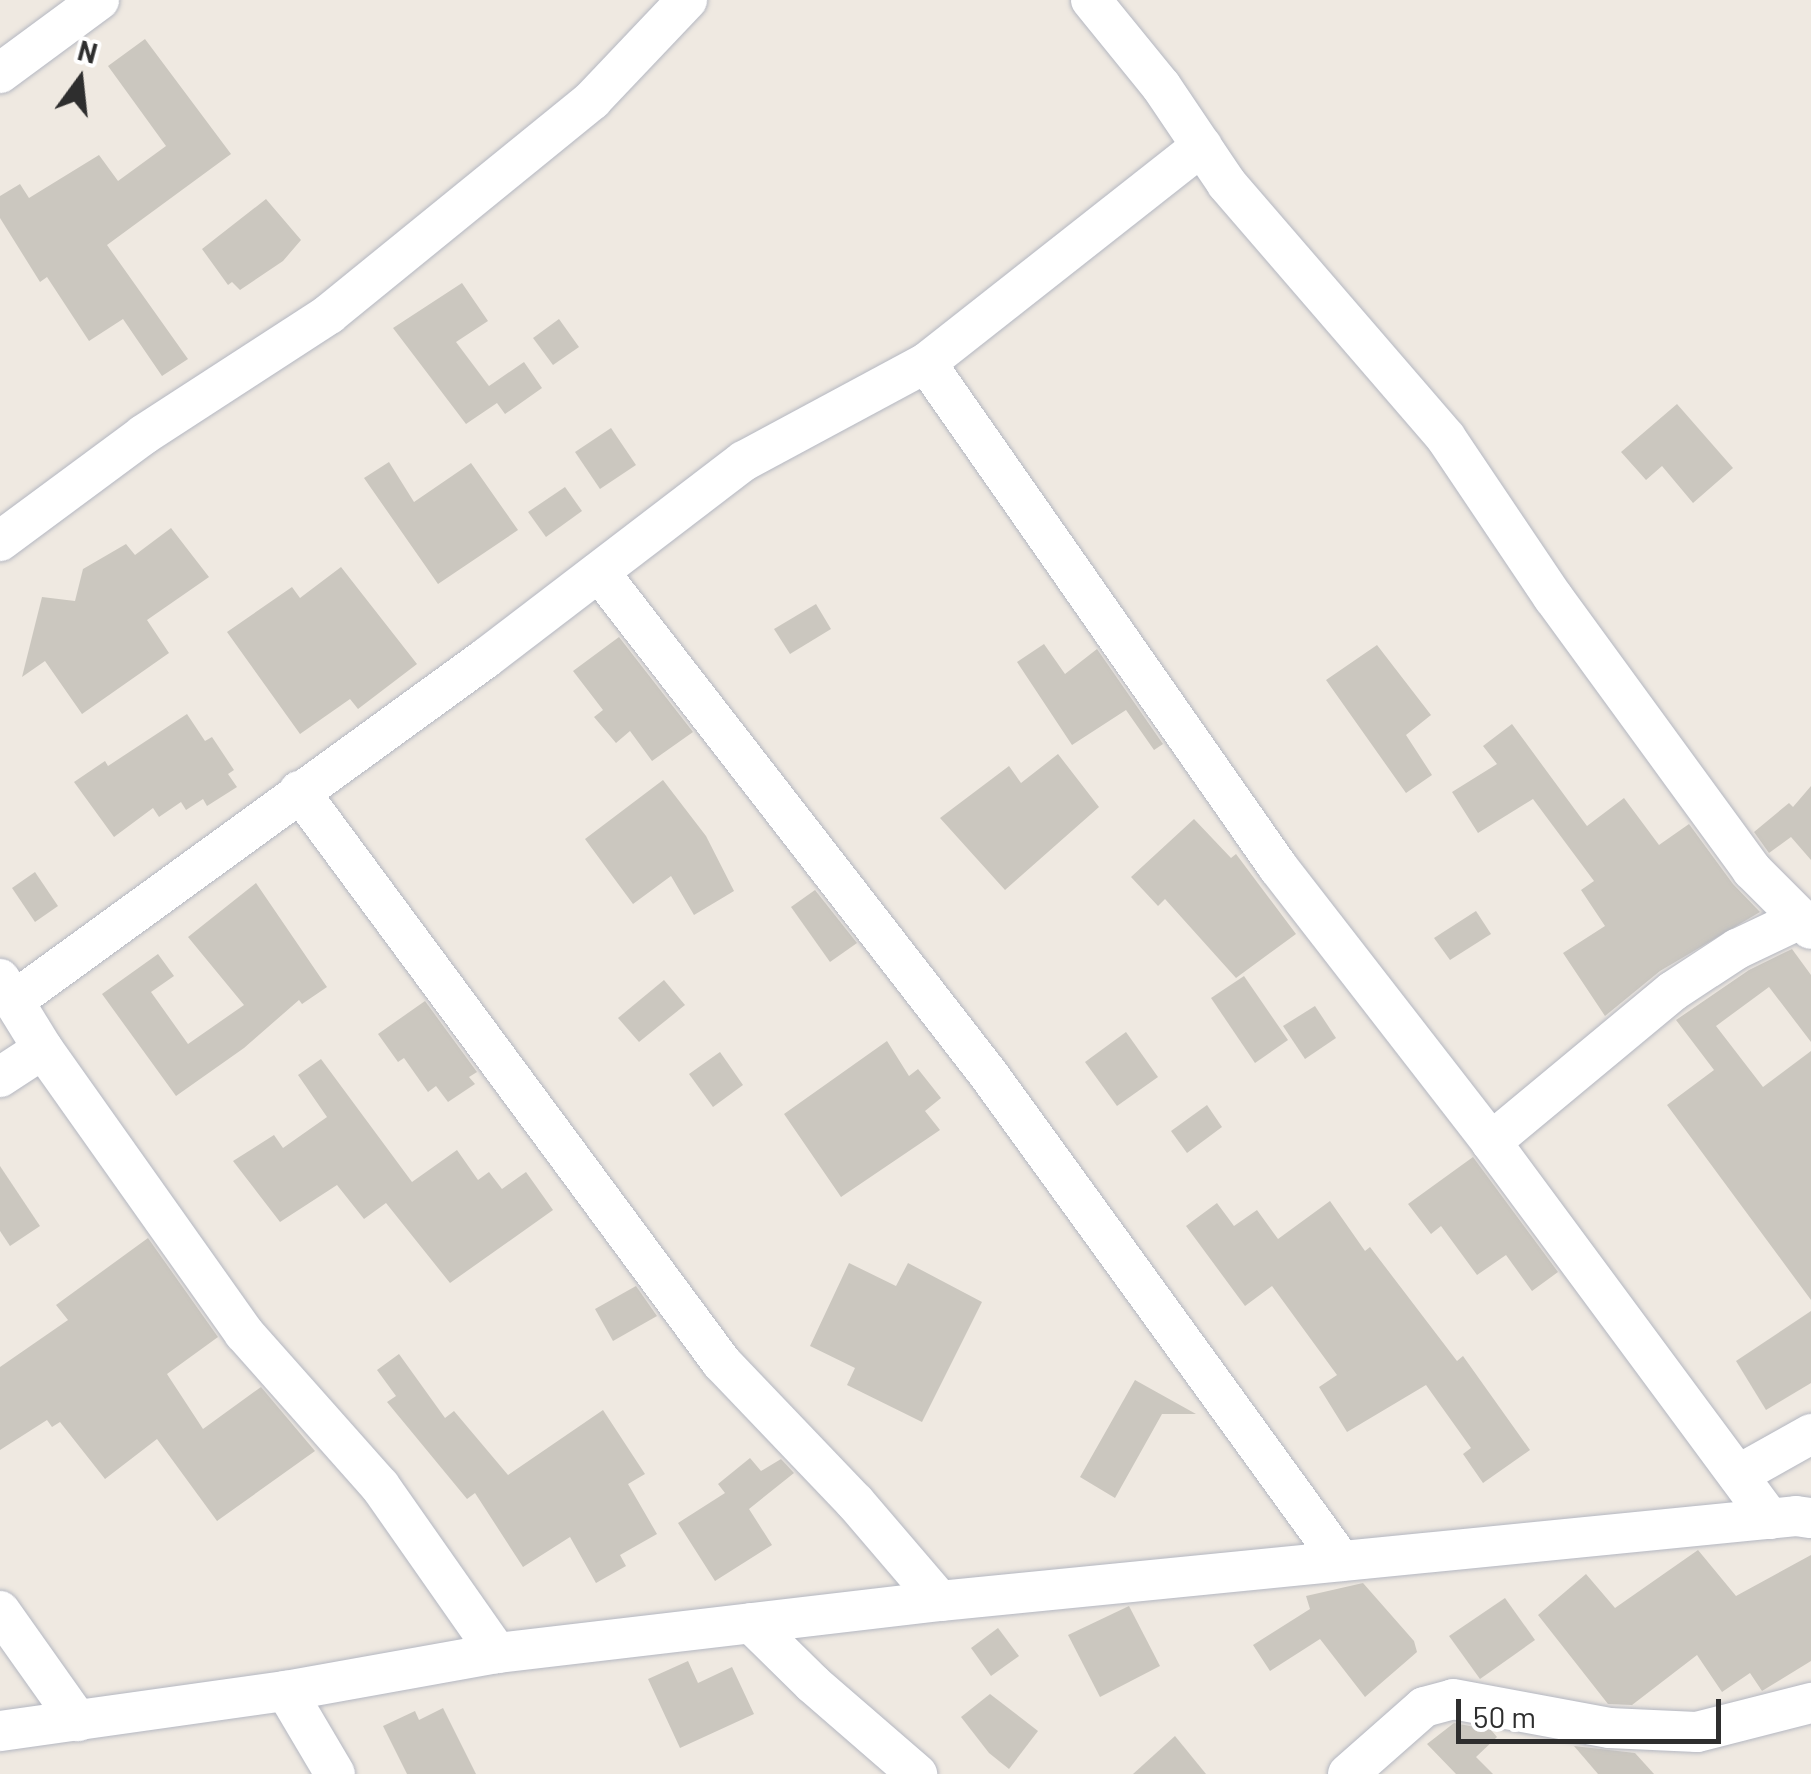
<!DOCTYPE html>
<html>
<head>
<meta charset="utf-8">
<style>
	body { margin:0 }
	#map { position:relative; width:1811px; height:1774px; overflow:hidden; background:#efe9e1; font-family:Barlow,sans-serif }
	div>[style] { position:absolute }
	.building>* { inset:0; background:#cbc7bf }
	.roads { filter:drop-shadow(0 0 2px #b4b7c1) drop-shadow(0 0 2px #b4b7c1) }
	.minor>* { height:40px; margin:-20px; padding:0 20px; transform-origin:20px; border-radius:20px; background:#fff }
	span { translate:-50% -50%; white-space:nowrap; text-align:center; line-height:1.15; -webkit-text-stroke:8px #fff; paint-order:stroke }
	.north { position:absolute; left:30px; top:30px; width:100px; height:100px; -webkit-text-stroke:8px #fff; paint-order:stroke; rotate:15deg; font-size:28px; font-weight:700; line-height:40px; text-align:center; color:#2e2e2e }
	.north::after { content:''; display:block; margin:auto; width:35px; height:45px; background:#2e2e2e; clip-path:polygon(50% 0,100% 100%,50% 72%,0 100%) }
	.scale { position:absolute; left:1456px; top:1699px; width:265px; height:45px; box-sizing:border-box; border:5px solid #2e2e2e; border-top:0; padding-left:12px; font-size:30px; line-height:35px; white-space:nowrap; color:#2e2e2e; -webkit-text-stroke:8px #fff; paint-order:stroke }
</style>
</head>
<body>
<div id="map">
	<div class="building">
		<div style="clip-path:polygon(145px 39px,231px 154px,107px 245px,188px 359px,162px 376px,123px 319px,89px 341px,47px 277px,40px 282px,0 218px,0 196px,20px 184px,29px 198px,99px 155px,118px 181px,166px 146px,108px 66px)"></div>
		<div style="clip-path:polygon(266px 199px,301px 240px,283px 261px,240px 290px,232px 282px,228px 285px,202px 249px)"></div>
		<div style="clip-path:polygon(462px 283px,488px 321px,456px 342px,489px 386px,524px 362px,542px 388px,505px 414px,497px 403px,466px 424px,393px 328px)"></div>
		<div style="clip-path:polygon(559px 319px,579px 347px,553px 365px,533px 338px)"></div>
		<div style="clip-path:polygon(1677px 404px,1733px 468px,1693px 503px,1662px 466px,1646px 480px,1621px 452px)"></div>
		<div style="clip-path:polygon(611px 428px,636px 465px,600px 489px,575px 452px)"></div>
		<div style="clip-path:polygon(389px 462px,414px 502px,471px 463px,518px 530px,438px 584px,364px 478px)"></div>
		<div style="clip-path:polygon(565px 487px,582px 511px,546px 537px,528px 512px)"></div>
		<div style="clip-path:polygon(171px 528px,209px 577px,147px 620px,169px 653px,82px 714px,45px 661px,22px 677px,42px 597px,75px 601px,83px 569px,126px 544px,135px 555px)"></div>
		<div style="clip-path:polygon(341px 567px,417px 664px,358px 709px,350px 699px,300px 734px,227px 632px,292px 587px,300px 598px)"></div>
		<div style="clip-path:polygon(816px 604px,831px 629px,790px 654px,774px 629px)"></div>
		<div style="clip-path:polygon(619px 637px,693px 732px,652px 761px,630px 731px,616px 743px,594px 717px,603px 710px,573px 671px)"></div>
		<div style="clip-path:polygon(1044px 644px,1065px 674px,1097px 649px,1163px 744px,1154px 750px,1126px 710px,1072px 745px,1017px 662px)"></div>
		<div style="clip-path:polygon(1377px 645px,1431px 715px,1406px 735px,1432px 775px,1406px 793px,1326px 680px)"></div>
		<div style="clip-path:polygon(187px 714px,205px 741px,212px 737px,234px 770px,228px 774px,237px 787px,207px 806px,203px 799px,186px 810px,181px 802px,159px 817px,153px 808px,114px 837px,74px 782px,105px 761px,108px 766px)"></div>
		<div style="clip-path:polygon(1512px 724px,1587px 826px,1624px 798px,1659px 845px,1689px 824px,1733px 884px,1760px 912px,1660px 971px,1605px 1016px,1563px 953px,1605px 926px,1581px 890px,1594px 881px,1533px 799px,1478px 833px,1452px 792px,1497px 764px,1483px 746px)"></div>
		<div style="clip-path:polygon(1058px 754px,1099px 807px,1005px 890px,940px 818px,1009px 766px,1021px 783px)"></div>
		<div style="clip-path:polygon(663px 780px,706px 836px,734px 891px,694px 915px,671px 876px,633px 904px,585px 839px)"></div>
		<div style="clip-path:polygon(1811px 786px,1811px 860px,1791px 837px,1769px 853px,1754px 832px,1789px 803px,1793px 807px)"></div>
		<div style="clip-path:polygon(1194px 819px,1231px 858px,1236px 854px,1296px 934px,1236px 978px,1165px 899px,1158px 906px,1131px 877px)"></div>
		<div style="clip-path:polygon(35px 872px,58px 906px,35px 922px,12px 888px)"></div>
		<div style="clip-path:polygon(256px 883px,327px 987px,302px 1004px,299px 1000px,244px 1048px,176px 1096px,102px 994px,158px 954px,174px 976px,151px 992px,188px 1044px,244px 1005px,188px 937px)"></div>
		<div style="clip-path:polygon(815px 890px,857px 943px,830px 962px,791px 907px)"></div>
		<div style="clip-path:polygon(1476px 911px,1491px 934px,1450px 960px,1434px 938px)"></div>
		<div style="clip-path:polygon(1792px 949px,1811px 975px,1811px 1042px,1769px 987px,1716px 1026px,1763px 1087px,1811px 1051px,1811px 1300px,1667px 1105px,1714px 1070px,1676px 1020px,1749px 970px)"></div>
		<div style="clip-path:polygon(1244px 976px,1288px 1040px,1255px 1063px,1211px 998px)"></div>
		<div style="clip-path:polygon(664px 980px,685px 1005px,639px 1042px,618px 1018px)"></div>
		<div style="clip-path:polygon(425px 1001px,477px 1072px,469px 1077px,475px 1084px,448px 1102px,436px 1086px,428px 1092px,404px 1058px,398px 1062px,378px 1034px)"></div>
		<div style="clip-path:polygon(1315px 1006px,1336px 1038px,1305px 1059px,1283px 1026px)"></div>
		<div style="clip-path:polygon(1126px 1032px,1158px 1077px,1117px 1106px,1085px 1062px)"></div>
		<div style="clip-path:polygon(887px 1041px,909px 1076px,918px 1069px,941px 1098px,925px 1111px,940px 1130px,841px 1197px,784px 1114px)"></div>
		<div style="clip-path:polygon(720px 1052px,743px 1085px,713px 1107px,689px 1074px)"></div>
		<div style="clip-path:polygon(321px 1059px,412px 1182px,457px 1150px,478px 1180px,489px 1172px,502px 1189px,526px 1172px,553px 1210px,450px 1283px,386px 1203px,364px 1219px,337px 1185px,280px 1222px,233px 1161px,274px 1135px,283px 1148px,327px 1117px,298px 1075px)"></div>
		<div style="clip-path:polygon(1207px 1105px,1222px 1127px,1187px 1153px,1171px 1131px)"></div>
		<div style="clip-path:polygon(1473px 1157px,1558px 1272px,1532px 1291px,1506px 1255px,1477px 1275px,1441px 1226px,1431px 1234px,1408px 1204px)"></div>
		<div style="clip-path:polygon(0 1166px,40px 1226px,10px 1246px,0 1231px)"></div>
		<div style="clip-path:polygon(1330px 1201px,1365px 1251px,1370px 1247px,1457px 1361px,1463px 1356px,1530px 1450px,1483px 1483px,1463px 1454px,1471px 1448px,1426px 1385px,1347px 1432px,1319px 1387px,1337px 1375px,1272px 1286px,1245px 1306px,1186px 1226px,1217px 1203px,1234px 1226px,1257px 1210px,1278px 1239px)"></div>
		<div style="clip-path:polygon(148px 1238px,218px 1337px,167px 1374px,203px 1429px,261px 1387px,315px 1451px,217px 1521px,157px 1439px,105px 1479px,60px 1422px,52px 1427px,47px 1420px,0 1450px,0 1367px,68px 1320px,56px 1305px)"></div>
		<div style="clip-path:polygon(849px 1263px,896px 1286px,908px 1263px,982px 1302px,922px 1422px,847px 1385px,855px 1368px,810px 1346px)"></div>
		<div style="clip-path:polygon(636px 1286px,657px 1316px,613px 1341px,595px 1309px)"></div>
		<div style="clip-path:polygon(1811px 1311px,1811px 1383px,1766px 1410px,1736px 1361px)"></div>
		<div style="clip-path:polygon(399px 1354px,445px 1418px,454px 1411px,508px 1475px,603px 1410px,645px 1474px,628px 1484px,657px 1534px,620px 1555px,626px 1566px,596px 1583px,570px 1537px,523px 1567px,475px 1493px,467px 1499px,387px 1402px,396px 1396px,377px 1370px)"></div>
		<div style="clip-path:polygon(1135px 1380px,1196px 1414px,1162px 1414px,1115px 1498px,1080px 1477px)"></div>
		<div style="clip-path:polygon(750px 1458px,761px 1471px,781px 1459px,794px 1473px,749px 1509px,772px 1545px,715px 1581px,678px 1523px,725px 1493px,718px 1484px)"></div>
		<div style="clip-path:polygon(1698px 1550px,1736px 1596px,1811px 1555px,1811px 1661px,1762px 1691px,1750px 1673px,1722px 1692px,1697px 1655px,1632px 1705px,1608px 1704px,1538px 1615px,1586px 1574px,1615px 1608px)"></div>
		<div style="clip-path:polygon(1363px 1583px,1414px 1641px,1417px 1652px,1365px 1697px,1320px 1639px,1270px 1671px,1253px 1645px,1310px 1609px,1306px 1596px)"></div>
		<div style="clip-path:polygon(1505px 1598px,1535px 1640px,1480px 1679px,1449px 1636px)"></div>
		<div style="clip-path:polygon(1129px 1606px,1160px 1666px,1100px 1697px,1068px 1635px)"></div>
		<div style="clip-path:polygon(998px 1628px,1019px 1656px,991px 1676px,971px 1648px)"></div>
		<div style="clip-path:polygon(688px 1661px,698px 1683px,732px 1667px,754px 1714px,680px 1748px,648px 1679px)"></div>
		<div style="clip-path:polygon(990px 1694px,1038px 1731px,1009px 1769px,989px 1753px,961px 1717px)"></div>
		<div style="clip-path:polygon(443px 1708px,476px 1774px,407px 1774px,383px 1726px,415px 1711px,419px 1720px)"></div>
		<div style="clip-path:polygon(1454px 1723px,1491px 1730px,1497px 1737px,1476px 1757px,1493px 1774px,1456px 1774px,1427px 1744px)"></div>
		<div style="clip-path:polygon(1175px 1736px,1206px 1774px,1133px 1774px,1165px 1745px)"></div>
		<div style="clip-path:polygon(1574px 1746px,1635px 1753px,1654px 1774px,1598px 1774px)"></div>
	</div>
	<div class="roads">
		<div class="minor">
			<div style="left:1091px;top:0;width:111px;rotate:50.9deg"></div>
			<div style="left:1161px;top:86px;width:118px;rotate:56deg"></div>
			<div style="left:1227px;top:184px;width:335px;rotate:49.2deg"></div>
			<div style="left:1446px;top:438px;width:192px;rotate:56.1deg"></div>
			<div style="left:1553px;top:597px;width:338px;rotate:53.9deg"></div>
			<div style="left:1752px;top:870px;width:83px;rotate:45deg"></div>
			<div style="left:0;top:73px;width:123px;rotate:-36.4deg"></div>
			<div style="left:926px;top:363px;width:615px;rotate:55.07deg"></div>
			<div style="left:1278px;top:867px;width:348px;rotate:52.2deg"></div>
			<div style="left:1491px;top:1142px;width:469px;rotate:53.5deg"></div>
			<div style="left:0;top:541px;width:178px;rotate:-36.5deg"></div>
			<div style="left:143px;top:435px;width:222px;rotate:-33deg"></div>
			<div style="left:329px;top:314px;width:339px;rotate:-39.1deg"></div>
			<div style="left:592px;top:100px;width:138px;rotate:-46.5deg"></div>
			<div style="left:599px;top:572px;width:636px;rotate:52.21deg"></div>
			<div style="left:989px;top:1075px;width:600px;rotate:54.08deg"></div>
			<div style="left:299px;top:791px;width:711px;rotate:53.52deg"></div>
			<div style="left:722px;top:1363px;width:192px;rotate:46.3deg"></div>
			<div style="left:855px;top:1502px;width:130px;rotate:49.4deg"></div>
			<div style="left:0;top:979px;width:82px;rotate:58.4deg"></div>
			<div style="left:43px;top:1049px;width:348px;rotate:54.7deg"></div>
			<div style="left:244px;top:1333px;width:205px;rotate:48.4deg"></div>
			<div style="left:380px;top:1486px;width:204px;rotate:55deg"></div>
			<div style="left:15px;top:1000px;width:582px;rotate:-35.98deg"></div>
			<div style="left:486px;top:658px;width:325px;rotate:-37.4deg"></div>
			<div style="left:744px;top:461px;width:207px;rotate:-28.3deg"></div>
			<div style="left:926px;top:363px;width:351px;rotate:-38.2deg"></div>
			<div style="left:0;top:1077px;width:51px;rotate:-33.1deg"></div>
			<div style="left:1491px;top:1142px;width:236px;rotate:-39.7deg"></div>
			<div style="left:1673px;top:991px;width:77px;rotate:-33.3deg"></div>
			<div style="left:1737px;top:949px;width:68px;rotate:-25.4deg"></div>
			<div style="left:1738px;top:1475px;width:84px;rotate:-29.3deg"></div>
			<div style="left:0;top:1611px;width:135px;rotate:54.7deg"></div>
			<div style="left:751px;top:1623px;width:87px;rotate:44.5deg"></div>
			<div style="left:813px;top:1684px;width:138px;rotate:40.9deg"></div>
			<div style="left:286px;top:1691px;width:96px;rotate:59.4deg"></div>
			<div style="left:0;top:1731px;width:289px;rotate:-8deg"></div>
			<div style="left:286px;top:1691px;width:214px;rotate:-10.2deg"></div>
			<div style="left:497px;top:1653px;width:446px;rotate:-6.7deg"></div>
			<div style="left:940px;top:1601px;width:860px;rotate:-5.67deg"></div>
			<div style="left:1796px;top:1516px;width:15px;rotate:8deg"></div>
			<div style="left:1348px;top:1774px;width:101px;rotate:-41.4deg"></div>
			<div style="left:1424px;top:1707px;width:30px;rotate:-15deg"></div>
			<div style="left:1453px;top:1699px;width:159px;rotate:10.5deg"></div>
			<div style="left:1609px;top:1728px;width:88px;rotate:2.6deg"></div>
			<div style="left:1697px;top:1732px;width:118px;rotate:-14.3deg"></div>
		</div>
	</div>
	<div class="north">N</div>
	<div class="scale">50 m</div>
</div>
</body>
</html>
